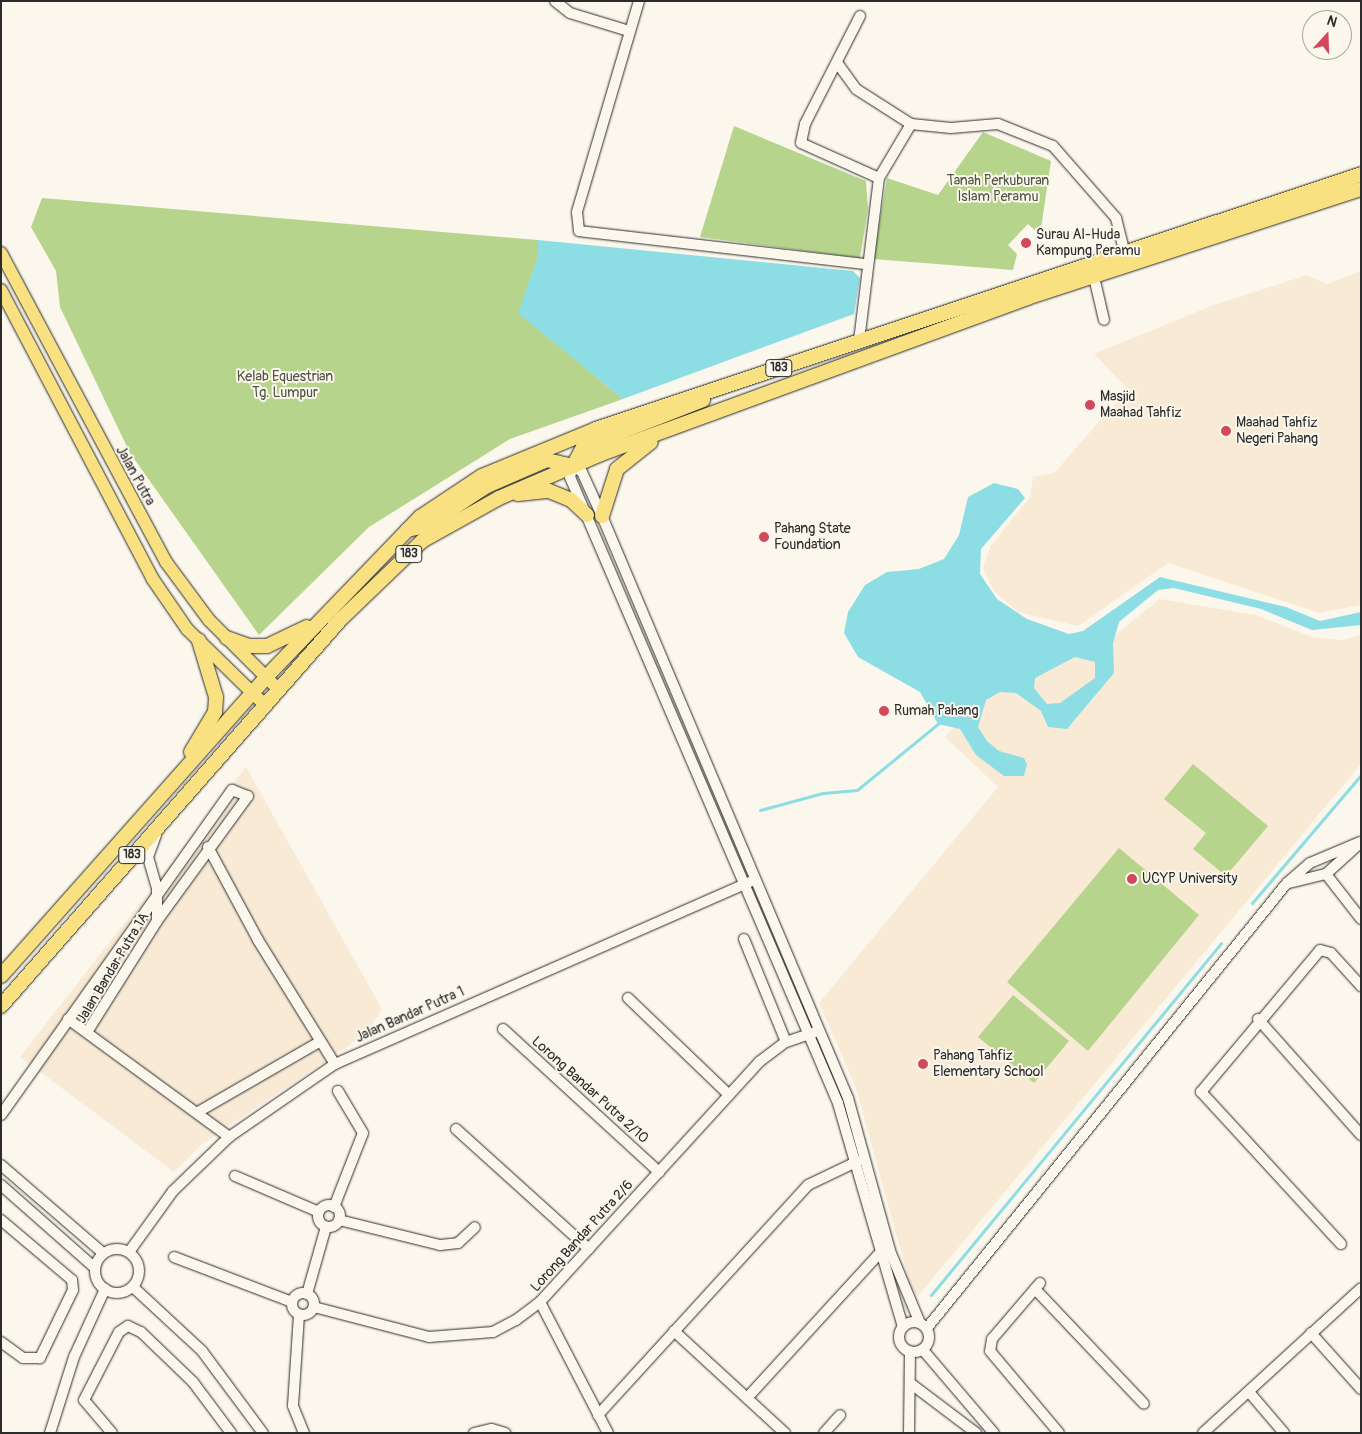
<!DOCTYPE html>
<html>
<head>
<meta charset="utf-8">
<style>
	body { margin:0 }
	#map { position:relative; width:1362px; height:1434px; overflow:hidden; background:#fbf7ec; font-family:Pangolin,sans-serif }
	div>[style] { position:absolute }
	.built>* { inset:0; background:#f9ead6 }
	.green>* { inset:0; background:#b7d48c }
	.water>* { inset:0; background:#8cdee4 }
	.stream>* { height:3px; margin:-1.5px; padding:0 1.5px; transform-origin:1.5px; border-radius:1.5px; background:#8cdee4 }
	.roads { filter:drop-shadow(0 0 1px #2b2b2b) drop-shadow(0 0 1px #2b2b2b) }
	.minor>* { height:10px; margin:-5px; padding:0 5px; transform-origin:5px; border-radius:5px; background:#fbf7ec }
	.minor>.ring { margin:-5px; padding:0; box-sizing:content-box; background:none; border:10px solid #fbf7ec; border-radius:50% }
	.major>* { height:12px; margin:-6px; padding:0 6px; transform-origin:6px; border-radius:6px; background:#f9e181 }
	.highway>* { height:14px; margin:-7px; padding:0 7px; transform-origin:7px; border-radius:7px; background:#f9e181 }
	.dots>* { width:14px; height:14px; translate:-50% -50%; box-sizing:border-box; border:2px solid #fbf7ec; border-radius:50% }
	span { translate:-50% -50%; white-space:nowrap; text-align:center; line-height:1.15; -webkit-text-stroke:4px #fbf7ec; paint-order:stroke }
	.shield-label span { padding:1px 4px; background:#fbf7ec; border:1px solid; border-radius:4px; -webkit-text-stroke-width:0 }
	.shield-label { font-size:12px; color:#2b2b2b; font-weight:700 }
	.park-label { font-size:14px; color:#4e5543 }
	.poi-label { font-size:14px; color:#2b2b2b }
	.left { translate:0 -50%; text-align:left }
	.street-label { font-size:14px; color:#2b2b2b }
	.frame { position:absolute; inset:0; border:2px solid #2b2b2b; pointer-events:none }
	.north { position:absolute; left:1302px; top:10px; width:50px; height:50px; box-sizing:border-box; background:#fbf7ec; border:1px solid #a8a59f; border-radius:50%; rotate:20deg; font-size:14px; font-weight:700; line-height:20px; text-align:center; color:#2b2b2b }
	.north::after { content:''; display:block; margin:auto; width:18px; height:22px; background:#d1495b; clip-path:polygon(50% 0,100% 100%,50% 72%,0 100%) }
</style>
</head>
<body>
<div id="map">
	<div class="built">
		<div style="clip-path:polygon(1361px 271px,1361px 605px,1319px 613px,1168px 563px,1078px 626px,1018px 612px,993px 590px,983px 568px,991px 546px,1030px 497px,1033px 477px,1054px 473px,1128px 389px,1094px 354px,1211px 306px,1307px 275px,1327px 284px)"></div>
		<div style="clip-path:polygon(1160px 599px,1256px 615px,1312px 637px,1341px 640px,1361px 635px,1361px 764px,918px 1296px,911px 1288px,855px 1085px,819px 1003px,998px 787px,945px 737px,996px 680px,1099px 648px)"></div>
		<div style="clip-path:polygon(246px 767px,382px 1009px,366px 1034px,201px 1145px,174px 1172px,20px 1057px)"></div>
	</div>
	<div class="green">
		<div style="clip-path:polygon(734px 126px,866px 181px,868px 209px,860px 258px,700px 237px)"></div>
		<div style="clip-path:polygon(983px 132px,1051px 161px,1040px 235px,1028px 224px,1008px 245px,1017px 254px,1013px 270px,873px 259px,887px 178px,938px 195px)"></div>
		<div style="clip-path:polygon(42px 198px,538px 240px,538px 256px,519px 313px,623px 399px,510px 439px,369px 527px,259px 635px,130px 453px,60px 307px,56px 271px,31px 227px)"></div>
		<div style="clip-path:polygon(1193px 764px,1268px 826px,1226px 876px,1193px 849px,1206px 833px,1164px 799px)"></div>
		<div style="clip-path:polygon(1119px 848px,1199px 915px,1088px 1051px,1007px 982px)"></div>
		<div style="clip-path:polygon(1013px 995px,1069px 1041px,1034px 1083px,978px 1037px)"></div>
	</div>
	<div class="water">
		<div style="clip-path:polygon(538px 240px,853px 271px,860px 278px,854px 314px,623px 399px,518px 313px,538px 256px)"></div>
		<div style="clip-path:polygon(evenodd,994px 483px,1018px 489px,1025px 498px,981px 549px,980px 574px,997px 599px,1027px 619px,1069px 634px,1083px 631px,1160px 577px,1286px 607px,1320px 621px,1361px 612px,1361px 625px,1312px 630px,1261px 609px,1174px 588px,1158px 590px,1119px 622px,1113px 643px,1114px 673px,1067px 729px,1048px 727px,1041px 711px,1016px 693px,1000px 692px,986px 700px,978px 727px,987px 741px,999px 751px,1024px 758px,1027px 764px,1024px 776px,1004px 776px,976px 755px,960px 729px,938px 724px,920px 692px,858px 657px,844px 633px,848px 612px,865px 585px,887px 572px,919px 569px,944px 559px,959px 535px,968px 497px,994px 483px,1075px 657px,1095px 662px,1095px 678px,1060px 703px,1047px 704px,1034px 688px,1035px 678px,1075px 657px)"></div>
	</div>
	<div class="stream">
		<div style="left:760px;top:810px;width:65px;rotate:-15.1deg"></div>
		<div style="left:823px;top:793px;width:34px;rotate:-5deg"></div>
		<div style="left:857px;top:790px;width:107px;rotate:-39.3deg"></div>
		<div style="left:1252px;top:903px;width:168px;rotate:-49.6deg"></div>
		<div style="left:931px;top:1295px;width:456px;rotate:-50.5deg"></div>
	</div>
	<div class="roads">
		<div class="minor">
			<div style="left:555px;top:1px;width:19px;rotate:39deg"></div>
			<div style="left:570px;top:13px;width:62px;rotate:17deg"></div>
			<div style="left:639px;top:1px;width:220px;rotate:106.4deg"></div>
			<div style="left:577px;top:212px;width:19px;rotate:84deg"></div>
			<div style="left:579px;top:231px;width:289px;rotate:6.6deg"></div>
			<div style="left:860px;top:16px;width:121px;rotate:117deg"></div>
			<div style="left:805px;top:124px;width:19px;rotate:102deg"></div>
			<div style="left:801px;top:143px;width:85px;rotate:24.2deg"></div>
			<div style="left:838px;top:64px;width:31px;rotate:54deg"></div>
			<div style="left:856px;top:89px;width:65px;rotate:32.5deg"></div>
			<div style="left:911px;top:124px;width:40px;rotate:5.7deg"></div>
			<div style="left:951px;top:128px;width:47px;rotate:-4.9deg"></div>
			<div style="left:998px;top:124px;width:59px;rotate:21.8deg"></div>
			<div style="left:1053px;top:146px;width:96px;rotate:48.8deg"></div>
			<div style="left:1116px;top:218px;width:33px;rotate:76deg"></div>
			<div style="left:1094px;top:277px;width:44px;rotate:76.9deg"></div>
			<div style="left:859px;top:341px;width:164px;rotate:-83deg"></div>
			<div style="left:879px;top:178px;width:63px;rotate:-59.3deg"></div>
			<div style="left:156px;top:835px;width:23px;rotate:110deg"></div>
			<div style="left:148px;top:857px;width:33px;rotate:74deg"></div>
			<div style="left:157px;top:889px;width:32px;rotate:90deg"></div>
			<div style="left:208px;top:847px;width:106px;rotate:61.7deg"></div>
			<div style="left:258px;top:940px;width:146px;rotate:58.2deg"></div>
			<div style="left:1326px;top:874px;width:57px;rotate:52.1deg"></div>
			<div style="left:1289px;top:883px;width:38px;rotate:-14deg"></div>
			<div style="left:1326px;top:874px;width:45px;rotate:-42.3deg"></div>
			<div style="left:744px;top:939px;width:111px;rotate:67.8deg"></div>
			<div style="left:628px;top:998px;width:140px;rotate:43.8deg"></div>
			<div style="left:68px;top:1019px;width:200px;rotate:36.2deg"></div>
			<div style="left:1258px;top:1019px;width:155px;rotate:48.4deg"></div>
			<div style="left:503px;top:1029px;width:212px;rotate:42.5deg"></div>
			<div style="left:198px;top:1112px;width:140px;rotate:-30deg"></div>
			<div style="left:1px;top:1115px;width:399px;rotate:-54.6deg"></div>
			<div style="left:232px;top:790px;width:17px;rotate:21deg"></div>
			<div style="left:248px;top:796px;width:155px;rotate:126.1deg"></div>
			<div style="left:157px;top:921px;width:131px;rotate:122.2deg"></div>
			<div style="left:456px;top:1129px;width:179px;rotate:42.1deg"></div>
			<div style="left:1px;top:1165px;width:135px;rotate:40.8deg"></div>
			<div style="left:235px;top:1176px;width:91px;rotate:23.2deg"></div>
			<div style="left:1px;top:1185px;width:125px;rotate:41.4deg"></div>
			<div class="ring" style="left:318px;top:1205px;width:12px;height:12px"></div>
			<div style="left:334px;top:1207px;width:79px;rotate:-68.6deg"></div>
			<div style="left:363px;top:1133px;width:49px;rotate:-120.8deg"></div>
			<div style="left:1px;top:1220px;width:93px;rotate:40.2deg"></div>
			<div style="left:72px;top:1280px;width:10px;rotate:84deg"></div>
			<div style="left:73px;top:1290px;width:76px;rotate:115.9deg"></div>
			<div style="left:40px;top:1358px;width:17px;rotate:180deg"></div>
			<div style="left:23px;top:1358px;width:27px;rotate:-144deg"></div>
			<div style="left:339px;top:1220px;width:104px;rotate:13.9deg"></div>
			<div style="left:440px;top:1245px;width:18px;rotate:-6deg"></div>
			<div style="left:458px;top:1243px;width:23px;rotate:-43deg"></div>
			<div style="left:1341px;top:1244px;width:207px;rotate:-132.6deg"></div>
			<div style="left:1201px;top:1092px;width:185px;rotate:-50deg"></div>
			<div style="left:1320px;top:950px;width:11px;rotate:15deg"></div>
			<div style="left:1331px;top:953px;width:45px;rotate:47.7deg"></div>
			<div class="ring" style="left:95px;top:1249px;width:34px;height:34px"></div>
			<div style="left:129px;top:1252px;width:75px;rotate:-54.2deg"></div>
			<div style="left:173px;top:1191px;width:78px;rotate:-44deg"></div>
			<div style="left:229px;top:1137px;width:129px;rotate:-34.6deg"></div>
			<div style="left:335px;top:1064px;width:454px;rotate:-23.7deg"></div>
			<div style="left:174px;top:1257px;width:126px;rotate:20.9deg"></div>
			<div style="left:1040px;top:1283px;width:74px;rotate:130.6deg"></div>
			<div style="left:992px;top:1339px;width:12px;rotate:99deg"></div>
			<div style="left:990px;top:1351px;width:107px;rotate:49.9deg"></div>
			<div style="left:133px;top:1287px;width:94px;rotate:42.8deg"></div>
			<div style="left:202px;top:1351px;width:102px;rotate:53.4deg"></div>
			<div style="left:1035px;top:1289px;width:158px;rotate:46.5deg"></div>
			<div class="ring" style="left:292px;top:1293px;width:12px;height:12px"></div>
			<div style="left:307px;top:1294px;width:70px;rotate:-74.2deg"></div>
			<div style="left:540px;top:1302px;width:148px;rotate:62.6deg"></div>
			<div style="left:314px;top:1307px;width:119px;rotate:14.6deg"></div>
			<div style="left:429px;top:1337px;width:64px;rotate:-4.5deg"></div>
			<div style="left:493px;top:1332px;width:26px;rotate:-28deg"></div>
			<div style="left:516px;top:1320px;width:30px;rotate:-37deg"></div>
			<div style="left:540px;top:1302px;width:325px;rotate:-47.6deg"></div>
			<div style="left:759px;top:1062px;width:34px;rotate:-37deg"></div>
			<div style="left:786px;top:1042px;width:31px;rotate:-19deg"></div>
			<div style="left:299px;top:1315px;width:91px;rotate:93.8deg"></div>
			<div style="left:293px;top:1406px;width:29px;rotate:68deg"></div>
			<div class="ring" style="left:899px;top:1322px;width:20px;height:20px"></div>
			<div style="left:903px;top:1327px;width:233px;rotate:-106.2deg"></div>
			<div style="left:838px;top:1103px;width:681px;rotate:-113.18deg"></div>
			<div style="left:570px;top:477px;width:11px;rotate:-75deg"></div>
			<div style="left:573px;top:466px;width:11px;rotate:34deg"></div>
			<div style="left:582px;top:472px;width:48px;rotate:65.6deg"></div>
			<div style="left:602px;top:516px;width:632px;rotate:67.09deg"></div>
			<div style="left:848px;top:1098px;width:159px;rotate:74.6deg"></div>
			<div style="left:890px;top:1251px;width:78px;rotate:67.4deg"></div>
			<div style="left:927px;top:1328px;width:572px;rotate:-51.03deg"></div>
			<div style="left:1287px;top:883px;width:30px;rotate:-41deg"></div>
			<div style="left:1310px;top:863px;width:54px;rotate:-22.8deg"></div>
			<div style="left:674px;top:1331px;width:151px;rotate:42.6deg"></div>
			<div style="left:1311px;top:1333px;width:75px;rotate:48.2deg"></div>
			<div style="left:923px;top:1350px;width:109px;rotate:49.5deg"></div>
			<div style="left:910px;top:1383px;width:83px;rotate:37.1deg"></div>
			<div style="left:1249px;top:1392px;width:54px;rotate:49.5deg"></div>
			<div style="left:747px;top:1398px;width:195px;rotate:-47.5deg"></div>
			<div style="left:598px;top:1415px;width:311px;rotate:-47.6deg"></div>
			<div style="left:808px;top:1185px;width:55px;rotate:-25.6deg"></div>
			<div style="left:50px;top:1433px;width:80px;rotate:-72.5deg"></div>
			<div style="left:74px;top:1357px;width:75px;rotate:-65.5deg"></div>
			<div style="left:112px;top:1433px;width:43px;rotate:-130.3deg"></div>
			<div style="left:84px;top:1400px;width:76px;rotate:-62.8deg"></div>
			<div style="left:119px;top:1332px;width:11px;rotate:-34deg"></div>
			<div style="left:128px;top:1326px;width:14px;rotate:25deg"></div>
			<div style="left:141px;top:1332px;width:72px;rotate:43.9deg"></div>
			<div style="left:193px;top:1382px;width:64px;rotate:53.3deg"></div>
			<div style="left:474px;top:1433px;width:18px;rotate:-13deg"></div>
			<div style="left:492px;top:1429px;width:14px;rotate:17deg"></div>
			<div style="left:824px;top:1433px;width:24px;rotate:-48deg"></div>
			<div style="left:909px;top:1433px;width:81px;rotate:-89.3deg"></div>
			<div style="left:1203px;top:1433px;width:214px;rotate:-42.5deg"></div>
		</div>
		<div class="major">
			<div style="left:1px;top:253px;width:350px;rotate:61.9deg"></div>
			<div style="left:166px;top:562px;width:72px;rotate:53.4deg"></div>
			<div style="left:209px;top:620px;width:99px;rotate:45deg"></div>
			<div style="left:1px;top:290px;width:325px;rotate:62.3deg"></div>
			<div style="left:152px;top:578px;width:62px;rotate:55.5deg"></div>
			<div style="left:187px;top:629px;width:109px;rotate:44.3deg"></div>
		</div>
		<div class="highway">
			<div style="left:573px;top:466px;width:21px;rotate:-62deg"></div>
			<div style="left:583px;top:447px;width:129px;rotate:-21.4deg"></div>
			<div style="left:518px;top:494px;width:31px;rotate:-6deg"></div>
			<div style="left:549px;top:491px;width:24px;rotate:22deg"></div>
			<div style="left:571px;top:500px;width:22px;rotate:43deg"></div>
			<div style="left:602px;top:516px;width:49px;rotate:-72.3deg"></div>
			<div style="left:617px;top:469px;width:43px;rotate:-38.5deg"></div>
			<div style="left:407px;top:530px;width:19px;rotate:-12deg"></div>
			<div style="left:426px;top:526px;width:73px;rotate:-33.3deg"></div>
			<div style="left:487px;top:486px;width:65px;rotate:-23.4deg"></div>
			<div style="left:547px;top:460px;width:27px;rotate:13deg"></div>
			<div style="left:227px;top:638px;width:23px;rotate:20deg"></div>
			<div style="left:249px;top:646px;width:18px"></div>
			<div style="left:267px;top:646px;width:44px;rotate:-25.4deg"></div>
			<div style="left:191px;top:752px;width:47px;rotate:-59deg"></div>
			<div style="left:215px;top:712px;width:15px;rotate:-86deg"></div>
			<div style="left:216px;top:697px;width:59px;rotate:-106.9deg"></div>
			<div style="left:1px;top:976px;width:400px;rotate:-48.4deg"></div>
			<div style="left:266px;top:677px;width:222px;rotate:-46.1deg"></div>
			<div style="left:420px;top:517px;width:74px;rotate:-33.5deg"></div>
			<div style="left:482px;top:476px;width:123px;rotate:-22.4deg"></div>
			<div style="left:596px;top:429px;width:806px;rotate:-18.43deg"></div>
			<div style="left:1px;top:1006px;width:514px;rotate:-48.71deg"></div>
			<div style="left:340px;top:620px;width:114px;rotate:-43.9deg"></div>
			<div style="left:422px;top:541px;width:88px;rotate:-29.2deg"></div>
			<div style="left:499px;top:498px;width:111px;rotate:-23.3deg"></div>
			<div style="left:601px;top:454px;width:454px;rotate:-20.1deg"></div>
			<div style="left:1027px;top:298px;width:351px;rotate:-18.1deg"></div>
		</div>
	</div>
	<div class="dots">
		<div style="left:1026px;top:243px;background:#d1495b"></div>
		<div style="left:1090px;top:405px;background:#d1495b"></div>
		<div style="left:1226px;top:431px;background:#d1495b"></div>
		<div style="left:764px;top:537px;background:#d1495b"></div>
		<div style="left:884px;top:711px;background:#d1495b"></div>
		<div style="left:1132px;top:879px;background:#d1495b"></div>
		<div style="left:923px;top:1064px;background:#d1495b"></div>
	</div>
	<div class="shield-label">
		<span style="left:779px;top:368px">183</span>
		<span style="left:409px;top:554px">183</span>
		<span style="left:132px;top:855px">183</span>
	</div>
	<div class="park-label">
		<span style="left:998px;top:189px">Tanah Perkuburan<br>Islam Peramu</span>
		<span style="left:285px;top:385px">Kelab Equestrian<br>Tg. Lumpur</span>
	</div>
	<div class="poi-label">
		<span class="left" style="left:1036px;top:243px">Surau Al-Huda<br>Kampung Peramu</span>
		<span class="left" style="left:1100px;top:405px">Masjid<br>Maahad Tahfiz</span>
		<span class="left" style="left:1236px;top:431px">Maahad Tahfiz<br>Negeri Pahang</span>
		<span class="left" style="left:774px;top:537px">Pahang State<br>Foundation</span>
		<span class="left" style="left:894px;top:711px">Rumah Pahang</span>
		<span class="left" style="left:1142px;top:879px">UCYP University</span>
		<span class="left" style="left:933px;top:1064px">Pahang Tahfiz<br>Elementary School</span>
	</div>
	<div class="street-label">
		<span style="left:135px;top:476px;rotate:61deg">Jalan Putra</span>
		<span style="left:113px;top:968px;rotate:-59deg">Jalan Bandar Putra 1A</span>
		<span style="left:410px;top:1015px;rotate:-24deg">Jalan Bandar Putra 1</span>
		<span style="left:590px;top:1090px;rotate:42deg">Lorong Bandar Putra 2/10</span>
		<span style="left:582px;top:1236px;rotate:-48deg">Lorong Bandar Putra 2/6</span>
	</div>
	<div class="frame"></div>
	<div class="north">N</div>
</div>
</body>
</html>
